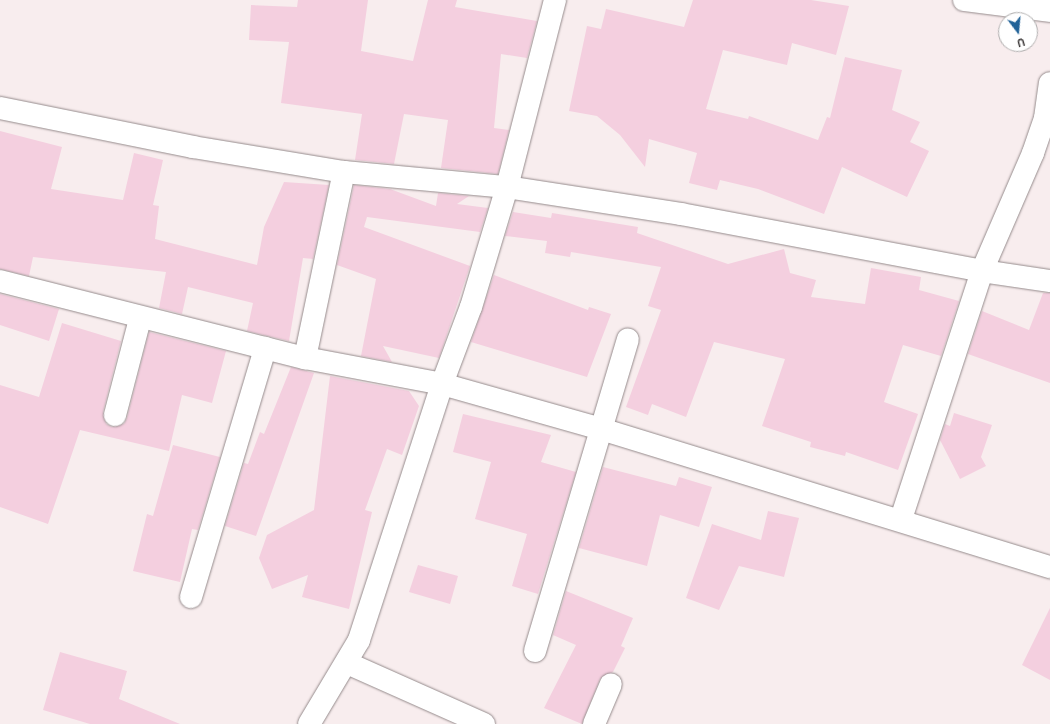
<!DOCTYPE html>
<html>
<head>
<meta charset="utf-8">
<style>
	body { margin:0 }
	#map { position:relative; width:1050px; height:724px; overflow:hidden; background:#f8edee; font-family:"DM Sans",sans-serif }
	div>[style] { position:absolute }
	.building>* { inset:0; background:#f4cfdf }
	.roads { filter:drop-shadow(0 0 1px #958b8c) drop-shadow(0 0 1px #958b8c) }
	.street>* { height:22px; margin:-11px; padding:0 11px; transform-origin:11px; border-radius:11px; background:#fff }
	span { translate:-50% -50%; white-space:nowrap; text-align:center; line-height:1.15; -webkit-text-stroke:3px #fff; paint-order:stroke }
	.north { position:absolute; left:998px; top:12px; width:40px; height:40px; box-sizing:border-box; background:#fff; border:1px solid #afadad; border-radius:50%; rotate:164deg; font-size:11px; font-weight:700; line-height:16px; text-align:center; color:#373333 }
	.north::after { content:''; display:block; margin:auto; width:14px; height:18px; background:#216298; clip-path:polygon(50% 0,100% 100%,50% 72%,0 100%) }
</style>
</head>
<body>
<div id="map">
	<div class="building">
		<div style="clip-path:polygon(298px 0,368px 0,361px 51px,413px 61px,428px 0,457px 0,455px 7px,537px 21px,527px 58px,501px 54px,494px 128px,509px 130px,498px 174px,441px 168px,448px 120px,404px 114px,394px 164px,355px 160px,362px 114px,281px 103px,289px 42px,249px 40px,251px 5px,297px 7px)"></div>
		<div style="clip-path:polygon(693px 0,811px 0,849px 6px,836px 55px,792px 43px,787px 65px,723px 50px,706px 109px,748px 119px,749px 116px,818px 140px,827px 117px,830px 118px,845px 57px,902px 70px,892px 110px,920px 122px,910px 142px,929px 151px,907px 197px,842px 167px,824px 214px,758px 189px,720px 180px,717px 190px,689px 183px,697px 153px,649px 139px,645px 167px,620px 135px,597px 116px,569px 111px,587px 26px,601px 29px,606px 9px,684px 27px)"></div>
		<div style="clip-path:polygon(0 131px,62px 147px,51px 189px,123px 200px,134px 153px,163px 160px,153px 205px,159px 206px,155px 239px,257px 265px,264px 227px,284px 182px,329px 185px,313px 259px,303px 258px,289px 341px,247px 331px,253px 303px,188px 287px,182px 314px,159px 308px,166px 272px,33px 257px,29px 276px,0 269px)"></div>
		<div style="clip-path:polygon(354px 185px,390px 189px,436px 206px,438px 193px,469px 196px,457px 204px,488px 208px,480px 232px,367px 217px,364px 227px,470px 266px,439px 358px,383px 346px,392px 362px,361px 356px,376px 279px,337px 265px)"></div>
		<div style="clip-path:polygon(513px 212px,551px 218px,552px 213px,638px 227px,637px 233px,728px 264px,784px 249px,790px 273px,816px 280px,811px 297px,865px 304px,871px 268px,921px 277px,919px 290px,959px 301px,941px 356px,903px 345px,884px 402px,918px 414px,898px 470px,846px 452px,845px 456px,810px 447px,811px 442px,762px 426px,785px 359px,714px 342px,686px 417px,652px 404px,648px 415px,626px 407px,661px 310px,648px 306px,661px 267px,571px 252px,570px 257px,545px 253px,547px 241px,505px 236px)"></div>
		<div style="clip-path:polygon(494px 275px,588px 310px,589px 307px,611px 314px,587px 377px,471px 342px)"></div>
		<div style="clip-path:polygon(1043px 293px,1050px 293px,1050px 383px,968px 354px,982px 311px,1029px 330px)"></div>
		<div style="clip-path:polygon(0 294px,59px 309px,49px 341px,0 325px)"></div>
		<div style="clip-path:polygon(62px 323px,121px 341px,103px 412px,106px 424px,112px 427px,124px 424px,127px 418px,149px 332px,226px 351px,212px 403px,182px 395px,169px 451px,80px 430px,48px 524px,0 507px,0 385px,39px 397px)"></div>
		<div style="clip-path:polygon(291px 367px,314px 373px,256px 536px,225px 526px,244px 463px,248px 464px,260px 432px,264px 434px)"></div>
		<div style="clip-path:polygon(330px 376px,409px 391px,419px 406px,402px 455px,387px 449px,365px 510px,372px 512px,349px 609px,302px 597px,308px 575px,272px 589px,259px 558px,267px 535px,314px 510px)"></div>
		<div style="clip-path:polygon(954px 413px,992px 425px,981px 457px,986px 466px,960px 479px,940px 440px,945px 424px,950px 426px)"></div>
		<div style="clip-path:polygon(463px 414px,551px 435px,541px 462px,576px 472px,538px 594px,512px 586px,527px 534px,475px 519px,491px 462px,453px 452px)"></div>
		<div style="clip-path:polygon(173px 445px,220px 457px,198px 530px,192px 529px,180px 582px,133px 571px,147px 514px,153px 516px)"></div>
		<div style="clip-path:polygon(603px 467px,676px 486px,679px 477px,712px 487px,699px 527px,660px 515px,647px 566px,579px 548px)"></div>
		<div style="clip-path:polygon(768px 511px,799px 518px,784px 577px,739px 566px,719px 610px,686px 598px,712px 524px,761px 540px)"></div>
		<div style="clip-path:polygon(418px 565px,458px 576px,450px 604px,409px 592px)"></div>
		<div style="clip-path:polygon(566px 591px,633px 618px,621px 646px,625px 648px,613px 672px,600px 679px,582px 724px,544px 708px,576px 645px,553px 635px)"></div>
		<div style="clip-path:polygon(1050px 608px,1050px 680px,1022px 665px)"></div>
		<div style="clip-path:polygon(60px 652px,127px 671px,119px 699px,180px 724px,90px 724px,43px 710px)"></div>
	</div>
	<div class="roads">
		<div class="street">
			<div style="left:964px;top:0;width:87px;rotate:7.3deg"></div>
			<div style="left:0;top:108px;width:197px;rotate:11.4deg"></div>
			<div style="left:193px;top:147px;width:153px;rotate:9.4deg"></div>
			<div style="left:344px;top:172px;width:164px;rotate:5.3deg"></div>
			<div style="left:507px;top:187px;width:176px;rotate:8.8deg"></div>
			<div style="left:681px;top:214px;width:306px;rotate:10.7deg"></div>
			<div style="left:982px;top:271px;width:69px;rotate:8.4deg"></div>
			<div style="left:0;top:281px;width:315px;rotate:14.2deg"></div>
			<div style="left:305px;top:358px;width:139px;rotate:10.7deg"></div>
			<div style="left:442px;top:384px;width:165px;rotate:15.8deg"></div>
			<div style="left:601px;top:429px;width:470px;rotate:17.1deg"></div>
			<div style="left:305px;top:358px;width:190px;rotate:-78.2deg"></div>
			<div style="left:115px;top:415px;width:99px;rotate:-75.4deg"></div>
			<div style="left:901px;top:519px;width:261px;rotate:-71.9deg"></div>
			<div style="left:982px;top:271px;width:129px;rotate:-66.6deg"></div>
			<div style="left:1033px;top:153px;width:37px;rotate:-71deg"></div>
			<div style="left:1045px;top:118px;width:35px;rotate:-82deg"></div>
			<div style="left:191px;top:597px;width:260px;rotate:-73.4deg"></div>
			<div style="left:535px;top:651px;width:325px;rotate:-73.4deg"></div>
			<div style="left:347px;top:663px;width:150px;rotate:24deg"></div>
			<div style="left:309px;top:724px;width:98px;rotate:-59.2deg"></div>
			<div style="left:359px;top:640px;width:269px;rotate:-72deg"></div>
			<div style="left:442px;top:384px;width:82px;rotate:-69.4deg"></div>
			<div style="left:471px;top:307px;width:125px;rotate:-73.3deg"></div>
			<div style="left:507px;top:187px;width:193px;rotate:-75.6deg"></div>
			<div style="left:594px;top:724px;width:43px;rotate:-67deg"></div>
		</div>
	</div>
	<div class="north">U</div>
</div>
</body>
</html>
